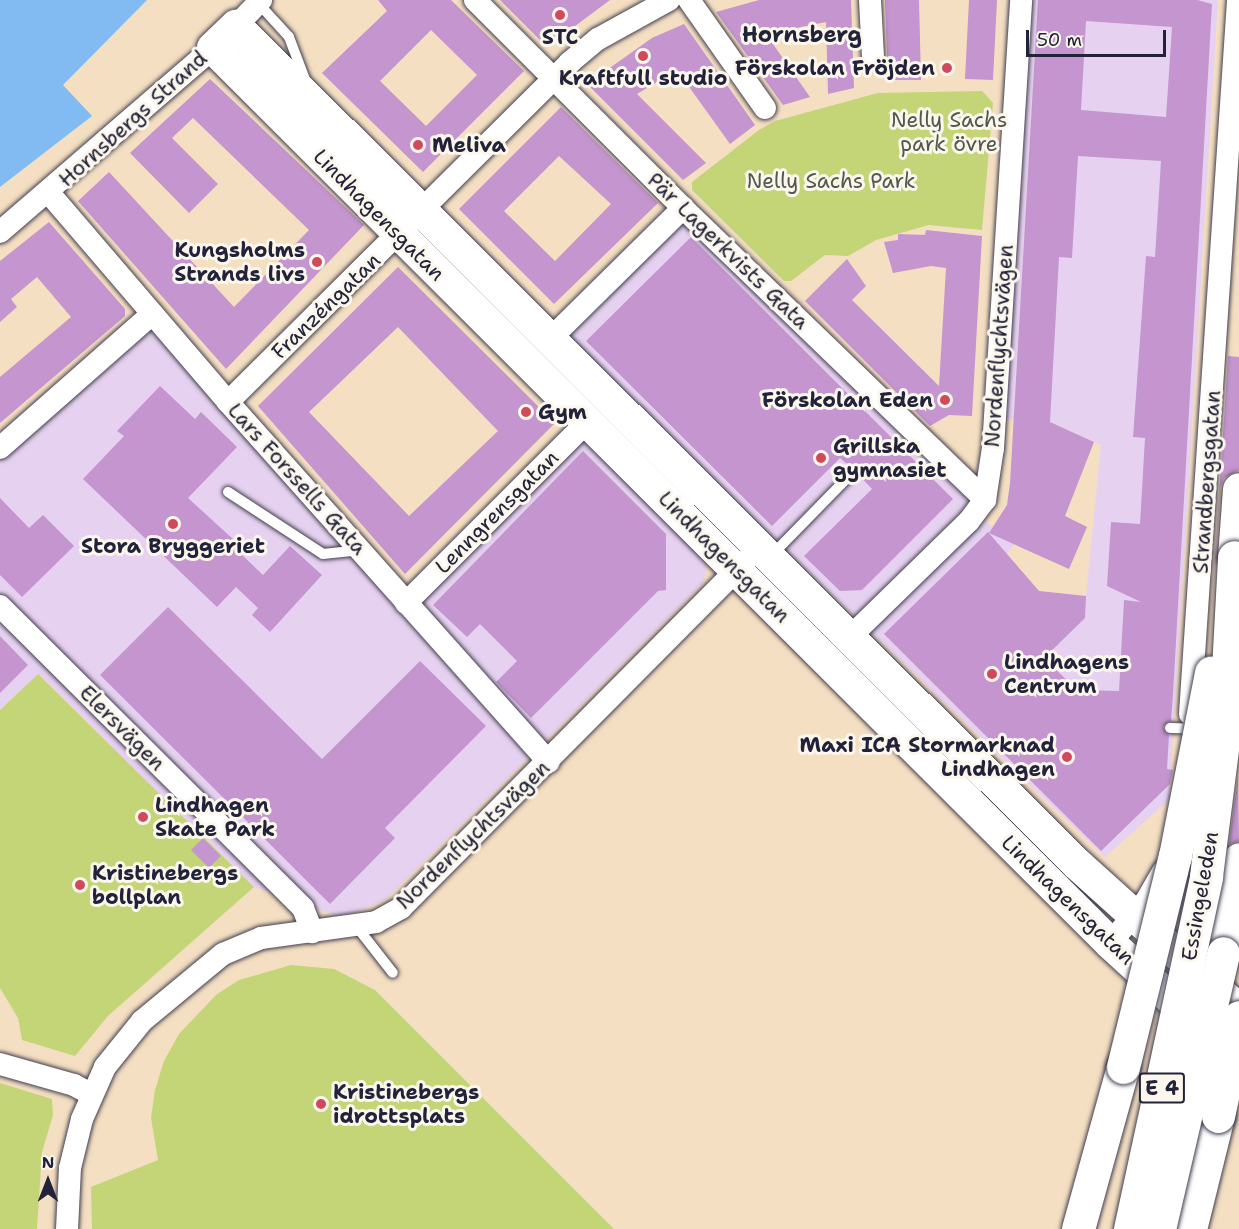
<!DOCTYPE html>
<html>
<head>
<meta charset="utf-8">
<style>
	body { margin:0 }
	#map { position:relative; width:1239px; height:1229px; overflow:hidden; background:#f4dfc2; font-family:"Shantell Sans",sans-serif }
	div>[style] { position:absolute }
	.built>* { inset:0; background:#e6d2f0 }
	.green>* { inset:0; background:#c3d577 }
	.water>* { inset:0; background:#81bbf2 }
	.building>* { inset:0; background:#c495ce }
	.roads { filter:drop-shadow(0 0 2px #423e4f) drop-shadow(0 0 2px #423e4f) }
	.lane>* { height:10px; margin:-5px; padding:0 5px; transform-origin:5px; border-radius:5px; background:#fff }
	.street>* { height:22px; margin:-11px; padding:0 11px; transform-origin:11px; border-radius:11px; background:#fff }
	.secondary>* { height:32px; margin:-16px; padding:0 16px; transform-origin:16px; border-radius:16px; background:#fff }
	.highway>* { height:33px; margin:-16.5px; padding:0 16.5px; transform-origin:16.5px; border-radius:16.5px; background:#fff }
	.bridges { filter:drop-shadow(0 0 2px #423e4f) drop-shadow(0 0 2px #423e4f) }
	.highway-bridge>* { height:33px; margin:-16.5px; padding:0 16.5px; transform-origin:16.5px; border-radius:16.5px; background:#fff }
	.dots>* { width:16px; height:16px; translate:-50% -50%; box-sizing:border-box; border:3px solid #fbf7ec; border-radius:50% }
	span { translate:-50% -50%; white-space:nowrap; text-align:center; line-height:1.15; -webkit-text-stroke:6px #fbf7ec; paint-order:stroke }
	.shield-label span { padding:2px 4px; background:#fbf7ec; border:2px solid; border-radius:4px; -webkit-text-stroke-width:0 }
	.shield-label { font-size:20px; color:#22223b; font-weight:700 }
	.poi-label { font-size:21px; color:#22223b; font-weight:700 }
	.right { translate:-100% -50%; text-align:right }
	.left { translate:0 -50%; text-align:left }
	.street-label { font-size:21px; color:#22223b }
	.park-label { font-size:21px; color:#52584d }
	.neighbourhood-label { font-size:22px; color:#22223b; font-weight:700 }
	.north { position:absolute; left:18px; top:1151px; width:60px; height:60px; -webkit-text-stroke:4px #fbf7ec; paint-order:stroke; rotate:0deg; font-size:16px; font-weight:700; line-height:24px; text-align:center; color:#22223b }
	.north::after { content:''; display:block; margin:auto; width:21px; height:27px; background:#22223b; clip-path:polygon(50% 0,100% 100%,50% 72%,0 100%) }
	.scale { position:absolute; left:1026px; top:30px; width:140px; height:27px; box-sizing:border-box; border:3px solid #22223b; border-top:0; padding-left:8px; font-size:18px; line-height:21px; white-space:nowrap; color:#22223b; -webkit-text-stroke:4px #fbf7ec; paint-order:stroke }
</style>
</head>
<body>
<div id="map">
	<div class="built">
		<div style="clip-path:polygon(1018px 0,1218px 0,1169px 800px,1105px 857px,559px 332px,683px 210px,980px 496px,977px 514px,1014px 545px,1007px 554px,1039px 591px,1086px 596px,1101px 445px,1050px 422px,987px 418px)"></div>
		<div style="clip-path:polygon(151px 314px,407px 606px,584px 429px,707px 556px,704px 582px,386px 899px,364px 909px,341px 917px,254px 887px,38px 674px,0 710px,0 449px)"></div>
	</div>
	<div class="green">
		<div style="clip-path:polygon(982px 91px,993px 103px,982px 230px,929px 225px,876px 240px,848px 256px,825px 255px,791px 281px,784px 281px,692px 190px,692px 182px,759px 130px,775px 121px,878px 93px)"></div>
		<div style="clip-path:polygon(38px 674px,254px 887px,108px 1016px,75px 1056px,22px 1040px,18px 1018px,0 988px,0 710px)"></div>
		<div style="clip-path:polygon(291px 965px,334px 969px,375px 990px,614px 1229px,92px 1229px,91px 1187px,158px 1160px,151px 1118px,155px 1090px,164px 1061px,179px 1034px,216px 995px,239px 980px)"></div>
		<div style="clip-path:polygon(0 1083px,52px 1099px,53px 1115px,42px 1152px,37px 1229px,0 1229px)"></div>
	</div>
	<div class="water">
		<div style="clip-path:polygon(0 0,147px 0,63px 85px,92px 116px,0 187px)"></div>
	</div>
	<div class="building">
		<div style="clip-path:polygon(evenodd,378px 0,451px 0,524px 71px,423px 172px,322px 73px,387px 11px,378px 0,431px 30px,477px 75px,426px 126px,380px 81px,431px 30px)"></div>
		<div style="clip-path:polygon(500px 0,610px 0,547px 47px)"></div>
		<div style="clip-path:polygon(759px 0,851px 0,854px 88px,828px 94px,826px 22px,766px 34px,810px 97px,783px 105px,716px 12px)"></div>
		<div style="clip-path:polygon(885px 0,919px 0,921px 80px,888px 80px)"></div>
		<div style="clip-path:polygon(969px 0,997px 0,993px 80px,965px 79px)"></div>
		<div style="clip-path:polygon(evenodd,1038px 0,1197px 0,1212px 4px,1173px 694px,1171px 721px,1163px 727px,1169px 735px,1167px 769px,1173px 770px,1170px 784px,1101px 851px,884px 634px,988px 532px,1039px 591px,1086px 596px,1085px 618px,1044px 658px,1077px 690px,1119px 691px,1124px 600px,1141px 602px,1107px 586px,1111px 522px,1140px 524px,1145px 438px,1133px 437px,1146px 256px,1155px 257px,1161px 161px,1078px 156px,1072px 258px,1059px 257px,1050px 422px,1094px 442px,1065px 516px,1087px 527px,1069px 569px,989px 533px,1007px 505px,1010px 483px,1038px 0,1086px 21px,1172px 27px,1166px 117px,1081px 110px,1086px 21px)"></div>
		<div style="clip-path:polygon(684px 24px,755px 125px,730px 144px,677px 70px,637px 94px,706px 163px,683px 180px,587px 84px,652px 38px)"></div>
		<div style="clip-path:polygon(210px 79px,364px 225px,226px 369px,78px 201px,109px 172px,234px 307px,309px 230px,193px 118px,172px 138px,218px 184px,189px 213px,130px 153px)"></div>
		<div style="clip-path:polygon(evenodd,561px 107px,658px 203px,554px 304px,459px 209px,561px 107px,559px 156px,611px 204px,555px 261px,504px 211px,559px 156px)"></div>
		<div style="clip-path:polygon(49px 222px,125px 309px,125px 316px,0 423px,0 377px,71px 317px,37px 277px,11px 299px,17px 307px,0 322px,0 261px)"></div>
		<div style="clip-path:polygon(926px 230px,982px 236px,972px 416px,949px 415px,930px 426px,805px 301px,847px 259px,866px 286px,852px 300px,939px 386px,946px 268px,931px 266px,893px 273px,884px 242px,898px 240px,898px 234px,925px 235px)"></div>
		<div style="clip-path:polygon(691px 237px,953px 499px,862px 590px,840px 591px,804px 556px,872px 489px,854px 470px,840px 458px,772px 526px,586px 341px)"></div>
		<div style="clip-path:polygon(evenodd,398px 267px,555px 423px,405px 574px,258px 406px,398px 267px,398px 327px,498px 431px,409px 516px,309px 412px,398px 327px)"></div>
		<div style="clip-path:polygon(1228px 356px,1239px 357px,1239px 470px,1224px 478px,1220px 488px,1209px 655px)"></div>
		<div style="clip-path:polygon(160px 386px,195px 419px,201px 412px,237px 447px,188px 498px,245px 550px,241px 554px,263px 575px,290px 546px,322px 575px,270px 632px,252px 615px,258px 608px,236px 587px,217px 607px,83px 479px,124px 436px,117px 431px)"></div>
		<div style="clip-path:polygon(583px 451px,666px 534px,666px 590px,658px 591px,531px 718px,496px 682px,517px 661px,480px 624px,467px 637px,433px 605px)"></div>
		<div style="clip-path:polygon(0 498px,29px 528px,43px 515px,74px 546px,22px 597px,0 575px)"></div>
		<div style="clip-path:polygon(168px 607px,322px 759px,420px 661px,486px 726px,385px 828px,395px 838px,330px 904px,100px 675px)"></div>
		<div style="clip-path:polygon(0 636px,28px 665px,0 693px)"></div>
		<div style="clip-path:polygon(1238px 775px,1239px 841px,1229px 844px)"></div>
		<div style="clip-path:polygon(203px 838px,221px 856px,209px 868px,191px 850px)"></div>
	</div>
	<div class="roads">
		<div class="lane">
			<div style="left:258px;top:3px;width:46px;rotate:47.6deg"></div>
			<div style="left:289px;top:37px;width:48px;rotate:69.3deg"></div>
			<div style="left:228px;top:492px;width:113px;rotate:33.1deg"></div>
			<div style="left:323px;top:554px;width:36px;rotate:-6deg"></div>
			<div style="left:772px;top:555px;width:110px;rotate:-45.7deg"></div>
			<div style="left:1170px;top:728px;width:27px;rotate:2deg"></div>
			<div style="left:357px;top:927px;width:58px;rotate:52deg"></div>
		</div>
		<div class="street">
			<div style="left:475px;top:0;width:294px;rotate:45deg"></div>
			<div style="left:683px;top:208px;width:420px;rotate:44deg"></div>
			<div style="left:689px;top:0;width:132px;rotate:54.9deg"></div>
			<div style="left:870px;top:0;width:58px;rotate:87deg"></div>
			<div style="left:236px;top:26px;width:36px;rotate:-46deg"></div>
			<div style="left:49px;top:193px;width:275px;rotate:49.4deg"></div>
			<div style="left:228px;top:402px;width:482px;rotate:48.3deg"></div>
			<div style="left:0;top:232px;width:281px;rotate:-40.8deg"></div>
			<div style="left:550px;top:339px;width:187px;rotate:-44.6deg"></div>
			<div style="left:228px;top:402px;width:481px;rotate:-44.8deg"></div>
			<div style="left:569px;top:63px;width:38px;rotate:-40deg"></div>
			<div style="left:598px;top:39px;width:81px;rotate:-28.8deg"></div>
			<div style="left:0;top:448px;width:203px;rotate:-41.4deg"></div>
			<div style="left:406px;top:603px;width:257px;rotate:-45deg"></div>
			<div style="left:0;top:606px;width:428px;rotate:44.9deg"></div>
			<div style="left:303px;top:908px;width:26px;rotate:69deg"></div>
			<div style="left:850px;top:637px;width:166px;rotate:-44.3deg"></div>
			<div style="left:969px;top:521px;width:26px;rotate:-53deg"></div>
			<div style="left:985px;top:500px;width:53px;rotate:-81.3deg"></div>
			<div style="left:993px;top:448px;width:449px;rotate:-86.4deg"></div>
			<div style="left:1190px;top:714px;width:716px;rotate:-86.15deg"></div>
			<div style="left:1110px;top:943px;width:55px;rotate:-49.4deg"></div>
			<div style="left:1146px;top:901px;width:34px;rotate:-60deg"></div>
			<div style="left:0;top:1064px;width:77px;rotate:15.8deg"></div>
			<div style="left:74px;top:1085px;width:19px;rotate:28deg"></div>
			<div style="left:67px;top:1229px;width:61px;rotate:-87.2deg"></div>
			<div style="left:70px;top:1168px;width:50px;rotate:-76.2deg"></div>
			<div style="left:82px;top:1119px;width:57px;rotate:-66.1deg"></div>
			<div style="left:105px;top:1067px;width:59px;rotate:-51.2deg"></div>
			<div style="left:142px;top:1021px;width:105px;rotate:-39.6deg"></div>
			<div style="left:223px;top:954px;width:41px;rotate:-22.8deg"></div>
			<div style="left:261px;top:938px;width:116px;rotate:-7.9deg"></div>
			<div style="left:376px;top:922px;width:29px;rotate:-29deg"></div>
			<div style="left:401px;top:908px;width:489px;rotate:-45.2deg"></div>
		</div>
		<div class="secondary">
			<div style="left:1195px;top:1021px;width:115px;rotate:-137.5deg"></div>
			<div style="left:1110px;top:943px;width:1267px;rotate:-135.06deg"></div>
			<div style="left:213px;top:48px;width:32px;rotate:-44deg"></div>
			<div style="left:236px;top:26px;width:1186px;rotate:44.9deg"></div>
			<div style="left:1076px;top:863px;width:219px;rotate:42deg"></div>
		</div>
		<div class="highway">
			<div style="left:1234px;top:557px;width:68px;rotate:-85.8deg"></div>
			<div style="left:1223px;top:953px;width:95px;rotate:-80.3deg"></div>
			<div style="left:1078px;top:1229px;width:168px;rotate:-74.5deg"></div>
			<div style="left:1190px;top:1229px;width:116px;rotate:-76.1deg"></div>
		</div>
	</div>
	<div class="bridges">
		<div class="highway-bridge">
			<div style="left:1123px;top:1067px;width:217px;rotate:-76.2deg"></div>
			<div style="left:1175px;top:856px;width:187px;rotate:-78.9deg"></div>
			<div style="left:1218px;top:1116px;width:101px;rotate:-78deg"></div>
			<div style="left:1130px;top:1229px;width:361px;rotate:-77.8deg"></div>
			<div style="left:1206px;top:876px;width:152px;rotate:-82.8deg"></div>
			<div style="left:1225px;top:725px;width:168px;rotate:-86.9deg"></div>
			<div style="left:1159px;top:1229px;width:283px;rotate:-76.9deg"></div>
		</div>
	</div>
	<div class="dots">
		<div style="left:560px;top:15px;background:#d1495b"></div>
		<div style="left:643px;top:56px;background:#d1495b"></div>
		<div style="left:947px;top:68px;background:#d1495b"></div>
		<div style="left:418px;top:145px;background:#d1495b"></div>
		<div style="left:317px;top:262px;background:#d1495b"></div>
		<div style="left:945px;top:400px;background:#d1495b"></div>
		<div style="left:526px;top:412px;background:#d1495b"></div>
		<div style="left:821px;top:458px;background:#d1495b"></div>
		<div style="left:173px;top:524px;background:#d1495b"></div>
		<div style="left:992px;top:674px;background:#d1495b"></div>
		<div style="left:1067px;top:757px;background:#d1495b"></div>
		<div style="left:143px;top:817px;background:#d1495b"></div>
		<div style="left:80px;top:885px;background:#d1495b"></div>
		<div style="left:321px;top:1104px;background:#d1495b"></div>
	</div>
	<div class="shield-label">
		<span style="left:1162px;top:1088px">E 4</span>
	</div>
	<div class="poi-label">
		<span style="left:560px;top:37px">STC</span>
		<span class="right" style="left:935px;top:68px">Förskolan Fröjden</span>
		<span style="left:643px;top:78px">Kraftfull studio</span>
		<span class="left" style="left:432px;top:145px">Meliva</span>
		<span class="right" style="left:305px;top:262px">Kungsholms<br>Strands livs</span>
		<span class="right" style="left:933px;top:400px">Förskolan Eden</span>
		<span class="left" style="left:538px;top:412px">Gym</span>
		<span class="left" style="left:833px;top:458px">Grillska<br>gymnasiet</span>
		<span style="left:173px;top:546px">Stora Bryggeriet</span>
		<span class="left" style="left:1004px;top:674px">Lindhagens<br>Centrum</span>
		<span class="right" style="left:1055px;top:757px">Maxi ICA Stormarknad<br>Lindhagen</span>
		<span class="left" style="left:155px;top:817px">Lindhagen<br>Skate Park</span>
		<span class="left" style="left:92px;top:885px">Kristinebergs<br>bollplan</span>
		<span class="left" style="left:333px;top:1104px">Kristinebergs<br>idrottsplats</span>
	</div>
	<div class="street-label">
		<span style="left:133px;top:119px;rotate:-42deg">Hornsbergs Strand</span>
		<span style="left:379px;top:215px;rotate:45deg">Lindhagensgatan</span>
		<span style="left:728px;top:251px;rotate:44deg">Pär Lagerkvists Gata</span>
		<span style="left:326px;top:306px;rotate:-44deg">Franzéngatan</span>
		<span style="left:999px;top:346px;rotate:-86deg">Nordenflychtsvägen</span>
		<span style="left:297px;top:479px;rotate:48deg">Lars Forssells Gata</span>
		<span style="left:1207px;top:482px;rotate:-86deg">Strandbergsgatan</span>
		<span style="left:497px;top:512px;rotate:-45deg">Lenngrensgatan</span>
		<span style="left:724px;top:557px;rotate:45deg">Lindhagensgatan</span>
		<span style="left:122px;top:728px;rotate:45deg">Elersvägen</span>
		<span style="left:473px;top:835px;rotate:-44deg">Nordenflychtsvägen</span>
		<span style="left:1200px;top:896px;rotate:-80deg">Essingeleden</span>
		<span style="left:1068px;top:900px;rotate:44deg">Lindhagensgatan</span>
	</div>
	<div class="park-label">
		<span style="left:949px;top:132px">Nelly Sachs<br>park övre</span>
		<span style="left:831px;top:181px">Nelly Sachs Park</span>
	</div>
	<div class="neighbourhood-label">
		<span style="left:802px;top:35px">Hornsberg</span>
	</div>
	<div class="north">N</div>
	<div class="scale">50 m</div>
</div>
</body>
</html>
